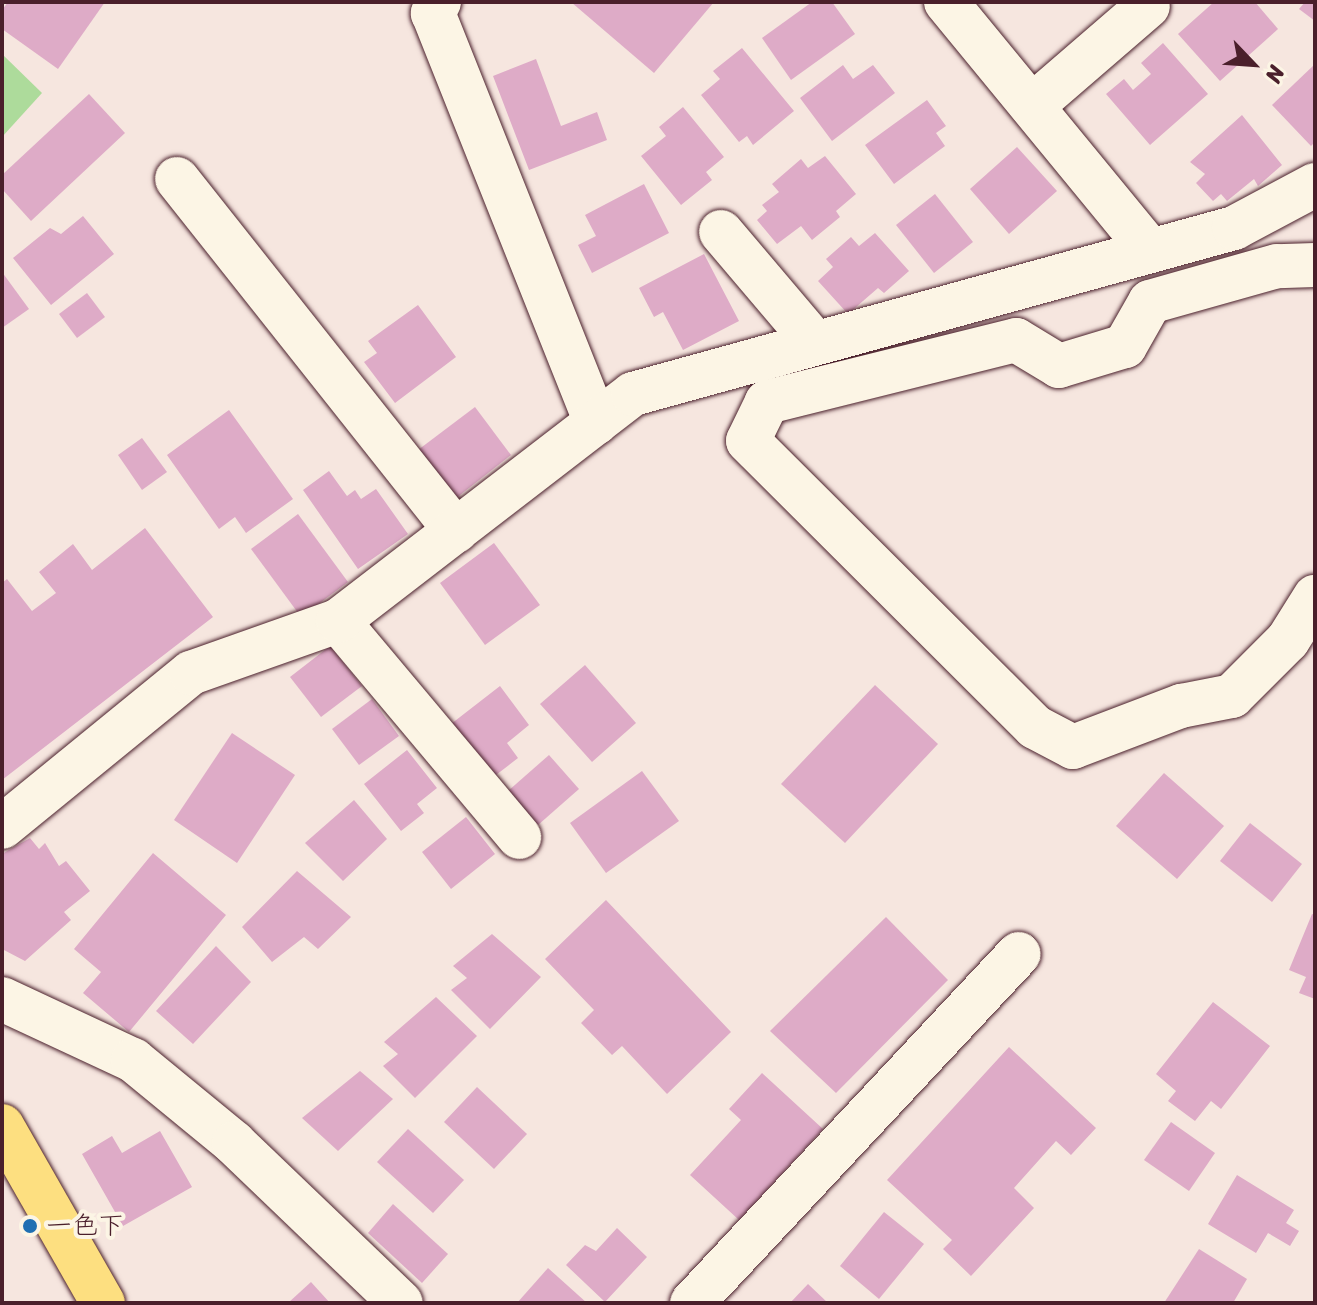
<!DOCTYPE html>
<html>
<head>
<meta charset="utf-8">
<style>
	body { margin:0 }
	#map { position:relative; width:1317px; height:1305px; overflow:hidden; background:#f6e6df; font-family:Sriracha,"Klee One",sans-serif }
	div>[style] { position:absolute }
	.green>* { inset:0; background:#addb9b }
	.building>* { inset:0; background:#deabc7 }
	.roads { filter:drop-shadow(0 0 2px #4a1f2b) drop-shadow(0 0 2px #4a1f2b) }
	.street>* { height:44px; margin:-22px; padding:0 22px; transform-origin:22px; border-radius:22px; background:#fcf5e5 }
	.primary>* { height:44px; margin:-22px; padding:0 22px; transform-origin:22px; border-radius:22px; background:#fddf80 }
	.dots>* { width:22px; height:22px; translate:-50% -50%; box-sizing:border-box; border:4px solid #fcf5e5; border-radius:50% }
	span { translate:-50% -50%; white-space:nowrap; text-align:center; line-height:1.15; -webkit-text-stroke:8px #fcf5e5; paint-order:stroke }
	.poi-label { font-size:26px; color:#4a1f2b }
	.left { translate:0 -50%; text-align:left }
	.frame { position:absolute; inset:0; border:4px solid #4a1f2b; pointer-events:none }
	.north { position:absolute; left:1213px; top:24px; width:80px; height:80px; -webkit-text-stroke:6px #fcf5e5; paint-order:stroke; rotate:115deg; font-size:22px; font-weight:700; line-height:32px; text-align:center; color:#4a1f2b }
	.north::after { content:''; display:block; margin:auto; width:28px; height:36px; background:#4a1f2b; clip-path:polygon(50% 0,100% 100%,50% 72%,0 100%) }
</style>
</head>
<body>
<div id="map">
	<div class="green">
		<div style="clip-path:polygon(2px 54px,42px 93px,2px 137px)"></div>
	</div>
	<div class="building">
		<div style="clip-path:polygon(8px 2px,105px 2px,58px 69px,2px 29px,2px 10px)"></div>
		<div style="clip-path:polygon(571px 2px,714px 2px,654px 73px)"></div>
		<div style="clip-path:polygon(812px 2px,832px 2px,855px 34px,791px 80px,762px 38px)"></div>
		<div style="clip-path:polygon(1214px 2px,1255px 2px,1278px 29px,1220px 81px,1178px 34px)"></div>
		<div style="clip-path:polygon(1305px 2px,1315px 2px,1315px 21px,1299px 9px)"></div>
		<div style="clip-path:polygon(1163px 43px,1208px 94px,1150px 145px,1106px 94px,1124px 79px,1133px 90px,1151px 74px,1141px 63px)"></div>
		<div style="clip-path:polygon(742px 48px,794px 111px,753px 145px,747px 136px,739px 142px,701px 95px,720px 79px,713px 71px)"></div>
		<div style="clip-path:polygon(536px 59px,561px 126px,597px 112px,607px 140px,529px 170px,493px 76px)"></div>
		<div style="clip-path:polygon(1315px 64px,1315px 142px,1311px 146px,1272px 105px)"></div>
		<div style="clip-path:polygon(843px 65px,853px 79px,873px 65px,895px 93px,832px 141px,800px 98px)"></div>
		<div style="clip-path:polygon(89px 94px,125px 133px,31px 221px,2px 189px,2px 175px)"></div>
		<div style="clip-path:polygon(927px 100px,946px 126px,936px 133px,945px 146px,894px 184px,865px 145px)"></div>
		<div style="clip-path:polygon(683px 107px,724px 157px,706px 172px,712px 180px,681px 205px,641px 156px,666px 136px,659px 127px)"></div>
		<div style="clip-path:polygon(1242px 115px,1282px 165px,1258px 186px,1254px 179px,1227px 201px,1221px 194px,1213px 201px,1196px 183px,1205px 174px,1190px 162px)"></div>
		<div style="clip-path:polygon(1017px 147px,1057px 191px,1009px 234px,970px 189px)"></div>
		<div style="clip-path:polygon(825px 156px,856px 194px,836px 211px,840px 217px,812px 240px,801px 226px,777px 244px,757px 220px,767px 211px,762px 205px,779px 192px,772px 184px,801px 159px,808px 168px)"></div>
		<div style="clip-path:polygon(644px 184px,669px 233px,592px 273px,578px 245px,596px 236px,585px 215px)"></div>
		<div style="clip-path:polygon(935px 194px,973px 242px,934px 273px,896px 225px)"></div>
		<div style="clip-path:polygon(83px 216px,114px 254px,51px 305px,13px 258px,50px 228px,61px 234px)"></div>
		<div style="clip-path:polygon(875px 233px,909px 271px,884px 293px,878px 288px,848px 314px,818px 281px,833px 267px,826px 259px,851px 237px,859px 246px)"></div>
		<div style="clip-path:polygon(704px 254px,739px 321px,683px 350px,663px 312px,654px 317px,639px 288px)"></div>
		<div style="clip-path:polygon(2px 272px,29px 309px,2px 328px)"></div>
		<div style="clip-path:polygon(87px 293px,105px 317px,77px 338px,59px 314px)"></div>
		<div style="clip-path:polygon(418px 305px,456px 357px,395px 403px,364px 362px,377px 353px,368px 341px)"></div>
		<div style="clip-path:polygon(475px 407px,511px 455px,455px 499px,418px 450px)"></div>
		<div style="clip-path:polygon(229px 410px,293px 499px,246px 533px,235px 517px,219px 529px,167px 455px)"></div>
		<div style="clip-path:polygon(142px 438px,167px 472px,142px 490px,118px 455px)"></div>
		<div style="clip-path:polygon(329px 471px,347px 496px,355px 490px,361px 499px,376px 489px,408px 534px,358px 569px,303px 490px)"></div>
		<div style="clip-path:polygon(298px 514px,348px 582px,301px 617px,251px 549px)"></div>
		<div style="clip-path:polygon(145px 528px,213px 617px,2px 780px,2px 583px,7px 579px,32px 611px,56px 593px,39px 572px,73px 544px,92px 570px)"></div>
		<div style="clip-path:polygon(494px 543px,540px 605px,485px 645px,440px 583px)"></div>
		<div style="clip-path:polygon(330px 646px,362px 686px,321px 717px,290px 677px)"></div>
		<div style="clip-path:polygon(585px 665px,636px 723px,592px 762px,540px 704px)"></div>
		<div style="clip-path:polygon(875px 685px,938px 744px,845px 843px,781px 784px)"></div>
		<div style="clip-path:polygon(500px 686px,529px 725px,507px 743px,518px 758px,492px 778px,451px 724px)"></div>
		<div style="clip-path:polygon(372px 699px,399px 736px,359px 765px,332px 729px)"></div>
		<div style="clip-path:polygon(232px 733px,295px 775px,237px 863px,174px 820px)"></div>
		<div style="clip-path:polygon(407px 750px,437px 788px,417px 804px,424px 813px,401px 831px,364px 784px)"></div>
		<div style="clip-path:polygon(549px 755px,579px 789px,538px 825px,508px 791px)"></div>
		<div style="clip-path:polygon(642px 771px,679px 821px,606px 873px,570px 823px)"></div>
		<div style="clip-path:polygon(1164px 773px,1224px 826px,1177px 879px,1116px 826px)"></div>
		<div style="clip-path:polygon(354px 800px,387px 839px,343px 881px,305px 843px)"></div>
		<div style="clip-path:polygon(466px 817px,495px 854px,451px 889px,422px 852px)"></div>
		<div style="clip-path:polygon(1250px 823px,1302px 864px,1272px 902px,1220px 861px)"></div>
		<div style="clip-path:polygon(30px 838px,39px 849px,45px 843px,59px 866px,66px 861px,90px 891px,64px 912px,71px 920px,25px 961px,2px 949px,2px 854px)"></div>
		<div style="clip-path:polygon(153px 853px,226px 915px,129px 1032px,83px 993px,101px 972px,74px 949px)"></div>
		<div style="clip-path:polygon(297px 871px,351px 917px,318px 949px,304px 937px,272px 962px,242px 927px)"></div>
		<div style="clip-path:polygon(606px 900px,731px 1032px,667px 1094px,622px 1046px,612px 1055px,581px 1023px,594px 1010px,545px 959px)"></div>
		<div style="clip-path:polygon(1312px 914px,1315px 915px,1315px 999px,1299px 993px,1306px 977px,1289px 970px)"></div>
		<div style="clip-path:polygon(886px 917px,948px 980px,836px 1093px,770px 1031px)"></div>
		<div style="clip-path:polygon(492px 934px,541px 977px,490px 1029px,451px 990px,467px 978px,453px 966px)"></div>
		<div style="clip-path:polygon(216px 946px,251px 982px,193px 1044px,156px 1011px)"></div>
		<div style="clip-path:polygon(436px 997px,477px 1036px,415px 1098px,383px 1066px,398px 1054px,384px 1042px)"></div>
		<div style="clip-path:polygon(1213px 1002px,1270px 1046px,1221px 1109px,1211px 1101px,1195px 1121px,1168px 1101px,1176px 1091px,1156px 1074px)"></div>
		<div style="clip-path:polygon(1009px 1047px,1096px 1128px,1071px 1155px,1056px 1141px,1014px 1188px,1034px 1208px,971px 1276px,943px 1249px,952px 1240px,887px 1180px)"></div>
		<div style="clip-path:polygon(360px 1071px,393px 1099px,338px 1151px,302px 1118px)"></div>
		<div style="clip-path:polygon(762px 1073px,823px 1129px,739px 1220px,690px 1175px,741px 1120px,729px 1109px)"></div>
		<div style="clip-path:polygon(477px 1087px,527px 1134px,494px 1169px,444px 1122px)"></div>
		<div style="clip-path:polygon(1171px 1122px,1215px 1153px,1189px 1191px,1144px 1160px)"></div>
		<div style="clip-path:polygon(408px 1129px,464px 1180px,433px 1213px,377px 1162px)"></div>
		<div style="clip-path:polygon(160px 1131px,192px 1187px,123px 1226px,82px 1154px,112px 1136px,122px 1153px)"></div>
		<div style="clip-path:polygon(1237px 1175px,1294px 1210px,1286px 1223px,1299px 1231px,1290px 1246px,1268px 1233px,1256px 1253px,1208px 1224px)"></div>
		<div style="clip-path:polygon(393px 1204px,448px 1254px,422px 1283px,368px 1233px)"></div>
		<div style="clip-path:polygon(884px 1212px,924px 1244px,879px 1299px,840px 1266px)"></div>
		<div style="clip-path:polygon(617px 1228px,647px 1257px,605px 1302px,566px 1265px,585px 1245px,596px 1251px)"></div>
		<div style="clip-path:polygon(1199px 1249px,1247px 1279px,1233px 1303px,1164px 1303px)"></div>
		<div style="clip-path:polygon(548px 1268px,587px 1303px,517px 1303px)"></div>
		<div style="clip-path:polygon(311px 1282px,330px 1303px,288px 1303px)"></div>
		<div style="clip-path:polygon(808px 1284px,828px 1303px,790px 1303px)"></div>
	</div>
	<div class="roads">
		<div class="street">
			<div style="left:439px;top:2px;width:13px;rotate:119deg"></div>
			<div style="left:433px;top:13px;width:441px;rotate:68.3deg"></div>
			<div style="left:946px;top:2px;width:321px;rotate:50.6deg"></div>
			<div style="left:1032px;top:106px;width:153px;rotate:-40.8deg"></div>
			<div style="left:177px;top:179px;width:449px;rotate:51.6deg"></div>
			<div style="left:721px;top:232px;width:145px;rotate:49.7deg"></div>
			<div style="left:1315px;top:265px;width:38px;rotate:178deg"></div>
			<div style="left:1277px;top:266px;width:132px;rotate:164.2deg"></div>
			<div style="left:1150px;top:302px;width:51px;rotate:119.6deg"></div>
			<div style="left:1125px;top:346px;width:69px;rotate:163.1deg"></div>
			<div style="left:1059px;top:366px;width:50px;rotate:-148.8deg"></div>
			<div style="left:1016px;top:340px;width:257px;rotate:166deg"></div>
			<div style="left:767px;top:402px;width:43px;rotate:116deg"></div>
			<div style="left:748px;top:441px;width:405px;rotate:44.9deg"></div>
			<div style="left:1035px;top:727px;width:43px;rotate:27.8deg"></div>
			<div style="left:1073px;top:747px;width:116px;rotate:-20.8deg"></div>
			<div style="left:1181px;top:706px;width:52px;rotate:-11.1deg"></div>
			<div style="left:1232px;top:696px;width:79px;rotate:-45deg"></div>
			<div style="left:1288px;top:640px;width:51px;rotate:-57.9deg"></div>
			<div style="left:338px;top:621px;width:282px;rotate:50deg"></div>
			<div style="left:2px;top:827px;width:244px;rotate:-39.2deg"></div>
			<div style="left:191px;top:673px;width:156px;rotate:-19.5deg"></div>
			<div style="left:338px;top:621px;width:372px;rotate:-37.6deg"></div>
			<div style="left:633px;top:394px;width:624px;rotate:-15.44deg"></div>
			<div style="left:1234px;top:228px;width:92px;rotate:-28deg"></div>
			<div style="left:2px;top:999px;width:145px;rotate:25deg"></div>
			<div style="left:133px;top:1060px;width:131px;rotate:39.4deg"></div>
			<div style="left:234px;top:1143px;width:231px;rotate:43.8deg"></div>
			<div style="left:692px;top:1303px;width:478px;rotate:-46.9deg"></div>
		</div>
		<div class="primary">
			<div style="left:2px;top:1126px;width:204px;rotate:60.3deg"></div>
		</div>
	</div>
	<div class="dots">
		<div style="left:30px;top:1226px;background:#1f6fb2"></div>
	</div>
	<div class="poi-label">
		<span class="left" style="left:46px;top:1226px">一色下</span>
	</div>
	<div class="frame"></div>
	<div class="north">N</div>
</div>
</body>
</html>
